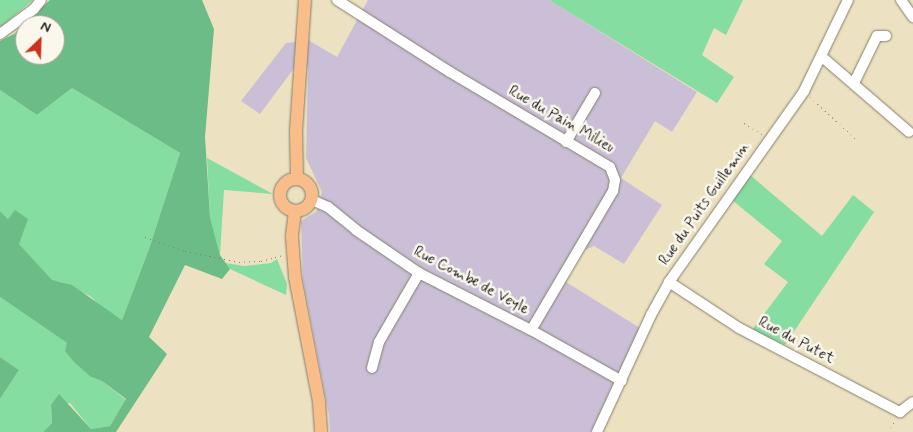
<!DOCTYPE html>
<html>
<head>
<meta charset="utf-8">
<style>
	body { margin:0 }
	#map { position:relative; width:913px; height:432px; overflow:hidden; background:#ece2c1; font-family:Mynerve,sans-serif }
	div>[style] { position:absolute }
	.industrial>* { inset:0; background:#cabfd6 }
	.green>* { inset:0; background:#86dda1 }
	.forest>* { inset:0; background:#6cbc87 }
	.path>* { height:1px; margin-top:-0.5px; transform-origin:0; background:repeating-linear-gradient(90deg,#847f6e 0 1px,transparent 0 5px) }
	.roads { filter:drop-shadow(0 0 1px #847f6e) drop-shadow(0 0 1px #847f6e) }
	.minor>* { height:10px; margin:-5px; padding:0 5px; transform-origin:5px; border-radius:5px; background:#fff }
	.major>* { height:12px; margin:-6px; padding:0 6px; transform-origin:6px; border-radius:6px; background:#f8bd89 }
	.major>.ring { margin:-6px; padding:0; box-sizing:content-box; background:none; border:12px solid #f8bd89; border-radius:50% }
	span { translate:-50% -50%; white-space:nowrap; text-align:center; line-height:1.15; -webkit-text-stroke:5px #fbf7ec; paint-order:stroke }
	.street-label { font-size:15px; color:#1c1c1c }
	.north { position:absolute; left:15px; top:15px; width:50px; height:50px; box-sizing:border-box; background:#fbf7ec; border:1px solid #a29f99; border-radius:50%; rotate:24deg; font-size:14px; font-weight:700; line-height:20px; text-align:center; color:#1c1c1c }
	.north::after { content:''; display:block; margin:auto; width:18px; height:22px; background:#c8321e; clip-path:polygon(50% 0,100% 100%,50% 72%,0 100%) }
</style>
</head>
<body>
<div id="map">
	<div class="industrial">
		<div style="clip-path:polygon(368px 0,549px 0,697px 92px,672px 132px,655px 121px,621px 178px,662px 205px,624px 264px,594px 246px,580px 252px,566px 282px,640px 328px,591px 432px,330px 432px,329px 415px,303px 280px,301px 221px,316px 212px,322px 192px,306px 158px,308px 66px,295px 67px,260px 114px,241px 101px,286px 43px,295px 42px,296px 33px,337px 57px)"></div>
	</div>
	<div class="green">
		<div style="clip-path:polygon(0 0,33px 0,0 28px)"></div>
		<div style="clip-path:polygon(549px 0,743px 0,726px 35px,714px 28px,702px 55px,734px 77px,717px 103px)"></div>
		<div style="clip-path:polygon(72px 88px,180px 153px,149px 249px,122px 320px,103px 308px,90px 296px,61px 282px,52px 281px,19px 244px,8px 219px,0 211px,0 90px,37px 115px)"></div>
		<div style="clip-path:polygon(207px 158px,273px 194px,224px 190px,220px 255px,210px 217px)"></div>
		<div style="clip-path:polygon(750px 175px,822px 236px,853px 195px,874px 212px,785px 345px,752px 330px,788px 282px,764px 264px,782px 241px,732px 200px)"></div>
		<div style="clip-path:polygon(277px 259px,287px 284px,286px 295px,230px 269px,226px 263px,244px 266px,271px 263px)"></div>
		<div style="clip-path:polygon(0 297px,67px 343px,91px 377px,102px 381px,126px 400px,110px 426px,91px 429px,70px 403px,51px 405px,52px 423px,43px 432px,0 432px,0 399px,19px 370px,0 357px)"></div>
	</div>
	<div class="forest">
		<div style="clip-path:polygon(evenodd,50px 0,202px 0,214px 29px,205px 137px,210px 217px,220px 255px,230px 269px,222px 279px,185px 265px,149px 337px,167px 354px,116px 432px,43px 432px,52px 423px,51px 405px,59px 394px,91px 429px,110px 426px,126px 399px,102px 381px,91px 377px,74px 362px,65px 351px,67px 343px,0 297px,0 211px,8px 219px,15px 210px,28px 219px,19px 244px,52px 280px,72px 285px,122px 320px,149px 249px,180px 153px,72px 88px,37px 115px,0 90px,0 41px,14px 34px,50px 0,25px 25px,55px 25px,55px 55px,25px 55px,25px 25px)"></div>
		<div style="clip-path:polygon(0 357px,19px 370px,0 399px)"></div>
	</div>
	<div class="path">
		<div style="left:810px;top:97px;width:62px;rotate:42.4deg"></div>
		<div style="left:744px;top:123px;width:22px;rotate:32deg"></div>
		<div style="left:145px;top:237px;width:42px;rotate:19.3deg"></div>
		<div style="left:185px;top:251px;width:55px;rotate:11.5deg"></div>
		<div style="left:239px;top:262px;width:22px;rotate:-3deg"></div>
		<div style="left:261px;top:261px;width:24px;rotate:-15deg"></div>
		<div style="left:888px;top:432px;width:15px;rotate:-58deg"></div>
	</div>
	<div class="roads">
		<div class="minor">
			<div style="left:337px;top:0;width:134px;rotate:32.5deg"></div>
			<div style="left:450px;top:72px;width:186px;rotate:30.7deg"></div>
			<div style="left:610px;top:167px;width:14px;rotate:69deg"></div>
			<div style="left:615px;top:180px;width:11px;rotate:100deg"></div>
			<div style="left:613px;top:191px;width:161px;rotate:120.5deg"></div>
			<div style="left:901px;top:0;width:21px;rotate:55deg"></div>
			<div style="left:0;top:34px;width:42px;rotate:-36.3deg"></div>
			<div style="left:34px;top:9px;width:11px;rotate:-52deg"></div>
			<div style="left:821px;top:56px;width:116px;rotate:40.8deg"></div>
			<div style="left:854px;top:83px;width:52px;rotate:-63.9deg"></div>
			<div style="left:877px;top:36px;width:9px"></div>
			<div style="left:566px;top:142px;width:57px;rotate:-59.4deg"></div>
			<div style="left:312px;top:200px;width:17px;rotate:24deg"></div>
			<div style="left:328px;top:207px;width:36px;rotate:39deg"></div>
			<div style="left:356px;top:230px;width:76px;rotate:34.3deg"></div>
			<div style="left:419px;top:273px;width:126px;rotate:27deg"></div>
			<div style="left:531px;top:330px;width:104px;rotate:29.3deg"></div>
			<div style="left:669px;top:282px;width:84px;rotate:33.3deg"></div>
			<div style="left:739px;top:328px;width:182px;rotate:27.6deg"></div>
			<div style="left:900px;top:412px;width:16px;rotate:-38deg"></div>
			<div style="left:372px;top:368px;width:27px;rotate:-75deg"></div>
			<div style="left:379px;top:342px;width:80px;rotate:-59.9deg"></div>
			<div style="left:597px;top:432px;width:129px;rotate:-65.2deg"></div>
			<div style="left:651px;top:315px;width:38px;rotate:-61deg"></div>
			<div style="left:669px;top:282px;width:234px;rotate:-54.7deg"></div>
			<div style="left:804px;top:91px;width:101px;rotate:-64.2deg"></div>
		</div>
		<div class="major">
			<div style="left:297px;top:179px;width:48px;rotate:-91.2deg"></div>
			<div style="left:296px;top:131px;width:131px;rotate:-86.1deg"></div>
			<div class="ring" style="left:280px;top:179px;width:20px;height:20px"></div>
			<div style="left:295px;top:211px;width:26px;rotate:97deg"></div>
			<div style="left:292px;top:237px;width:40px;rotate:85.7deg"></div>
			<div style="left:295px;top:277px;width:127px;rotate:79.1deg"></div>
			<div style="left:319px;top:402px;width:30px;rotate:86deg"></div>
		</div>
	</div>
	<div class="street-label">
		<span style="left:561px;top:120px;rotate:30deg">Rue du Pain Milieu</span>
		<span style="left:705px;top:204px;rotate:-55deg">Rue du Puits Guillemin</span>
		<span style="left:471px;top:281px;rotate:28deg">Rue Combe de Veyle</span>
		<span style="left:796px;top:341px;rotate:28deg">Rue du Putet</span>
	</div>
	<div class="north">N</div>
</div>
</body>
</html>
